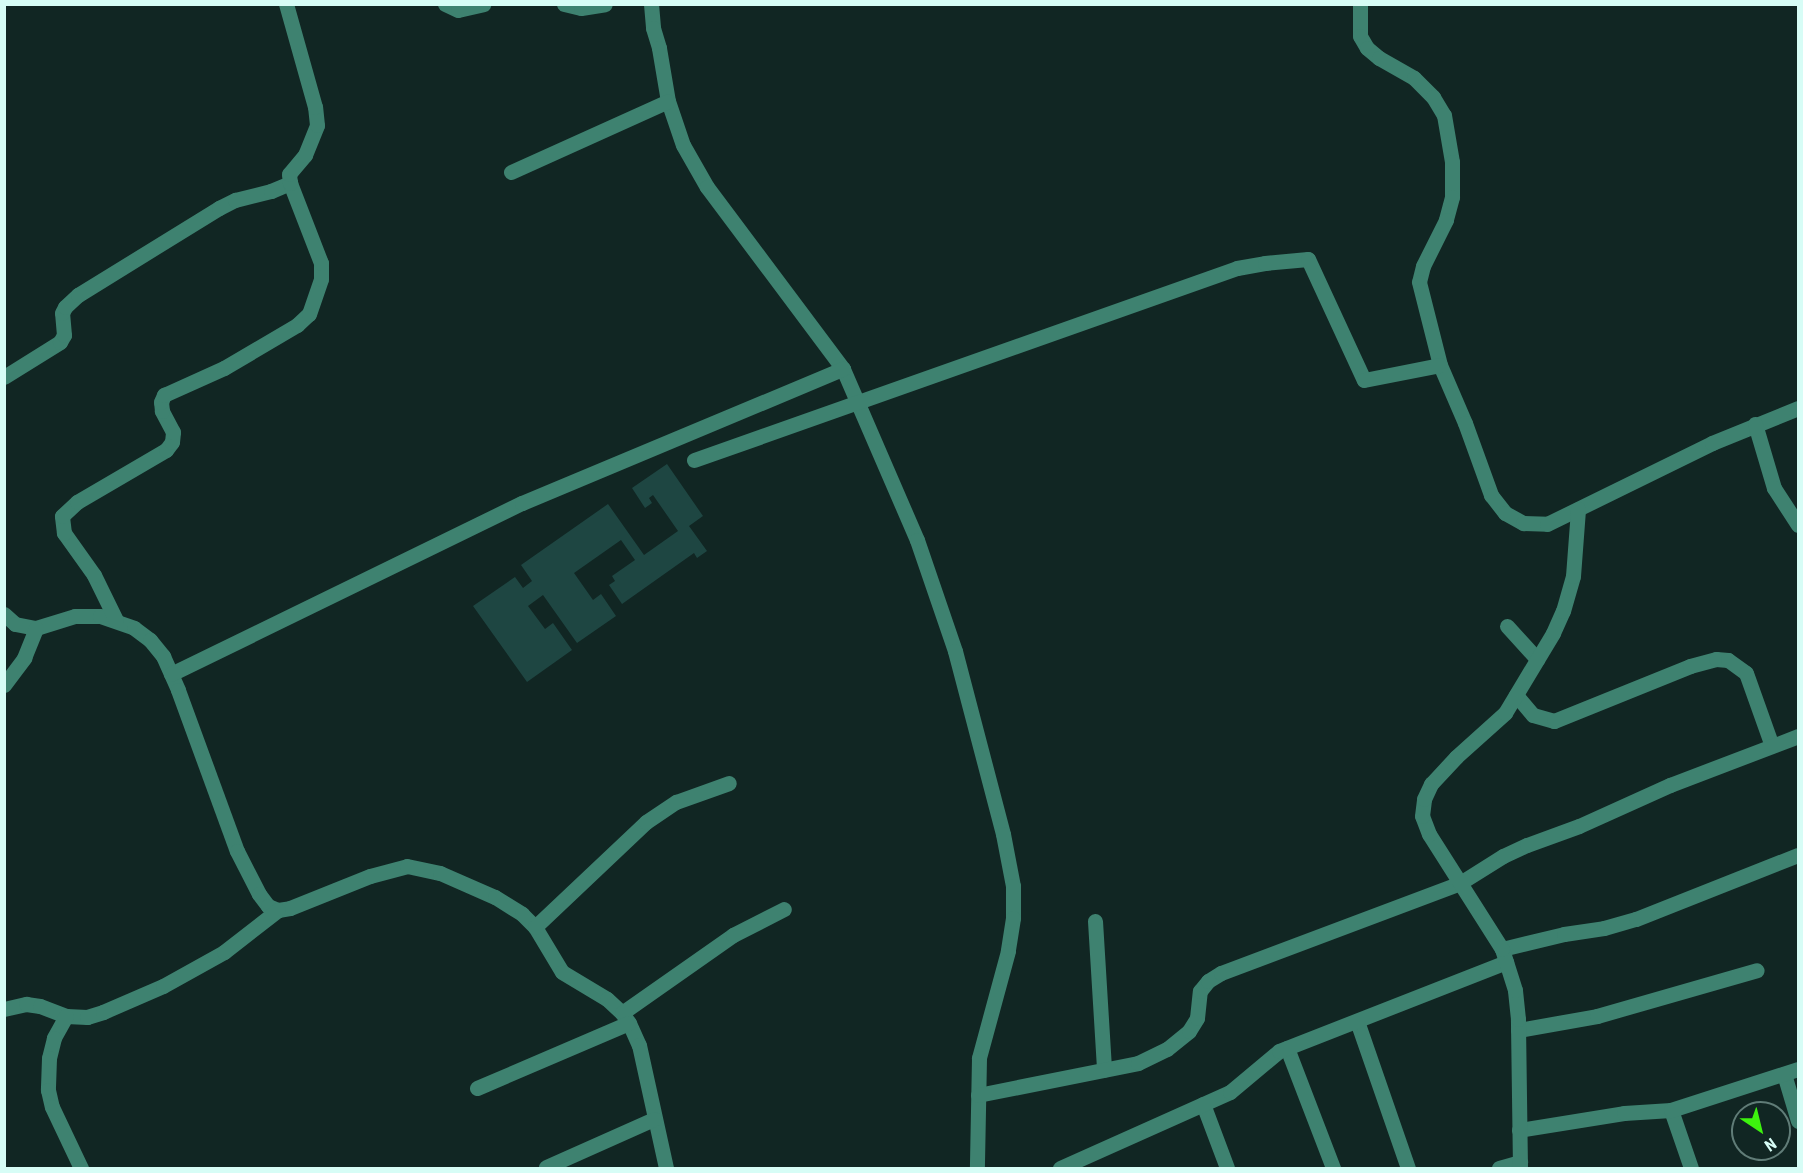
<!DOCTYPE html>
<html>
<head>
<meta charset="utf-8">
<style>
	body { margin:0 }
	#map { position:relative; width:1803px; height:1173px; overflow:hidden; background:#112623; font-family:"Roboto Condensed",sans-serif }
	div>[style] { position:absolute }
	.building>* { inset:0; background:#1e4642 }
	.minor>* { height:15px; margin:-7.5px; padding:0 7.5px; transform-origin:7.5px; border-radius:7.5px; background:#3e8270 }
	span { translate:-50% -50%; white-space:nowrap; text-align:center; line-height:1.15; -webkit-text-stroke:6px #112623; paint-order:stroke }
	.frame { position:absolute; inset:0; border:6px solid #d7fdf6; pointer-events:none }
	.north { position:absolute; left:1731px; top:1101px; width:60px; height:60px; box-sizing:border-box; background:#112623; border:2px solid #607c77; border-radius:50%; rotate:145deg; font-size:16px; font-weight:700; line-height:24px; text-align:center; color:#d7fdf6 }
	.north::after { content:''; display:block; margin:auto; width:21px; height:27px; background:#3df30e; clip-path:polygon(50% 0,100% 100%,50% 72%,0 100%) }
</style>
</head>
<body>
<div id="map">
	<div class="building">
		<div style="clip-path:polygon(667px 464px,703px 516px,689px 526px,707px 551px,697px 558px,694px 553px,622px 604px,609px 585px,615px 581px,612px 576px,635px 560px,621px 540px,574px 573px,593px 600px,601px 594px,616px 616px,577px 643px,543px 595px,528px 606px,545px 629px,553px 623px,572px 650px,527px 682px,473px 606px,515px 577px,523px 588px,532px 581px,521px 565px,608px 504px,644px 555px,678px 531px,653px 495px,649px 498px,652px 503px,645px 508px,632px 488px)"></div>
	</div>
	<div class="minor">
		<div style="left:445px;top:4px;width:14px;rotate:25deg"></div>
		<div style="left:458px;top:10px;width:26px;rotate:-13deg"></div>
		<div style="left:564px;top:4px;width:17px;rotate:13deg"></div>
		<div style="left:581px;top:8px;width:24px;rotate:-9deg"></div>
		<div style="left:651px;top:4px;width:24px;rotate:85deg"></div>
		<div style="left:653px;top:28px;width:21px;rotate:73deg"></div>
		<div style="left:659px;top:48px;width:54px;rotate:80.4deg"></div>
		<div style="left:668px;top:101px;width:46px;rotate:71.2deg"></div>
		<div style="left:683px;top:145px;width:48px;rotate:60.3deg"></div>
		<div style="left:707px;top:187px;width:227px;rotate:53.2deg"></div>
		<div style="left:843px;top:369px;width:186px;rotate:66.6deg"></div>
		<div style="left:917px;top:540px;width:117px;rotate:71.1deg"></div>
		<div style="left:955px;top:651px;width:189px;rotate:75.3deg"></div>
		<div style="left:1003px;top:834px;width:53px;rotate:79.1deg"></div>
		<div style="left:1013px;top:886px;width:32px;rotate:90deg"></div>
		<div style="left:1013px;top:918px;width:33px;rotate:99deg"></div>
		<div style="left:1008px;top:951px;width:111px;rotate:105.2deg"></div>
		<div style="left:979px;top:1058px;width:109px;rotate:91.1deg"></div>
		<div style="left:1360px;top:4px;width:32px;rotate:90deg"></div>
		<div style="left:1360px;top:36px;width:14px;rotate:60deg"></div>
		<div style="left:1367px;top:48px;width:16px;rotate:40deg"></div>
		<div style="left:1379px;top:58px;width:40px;rotate:29.7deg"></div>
		<div style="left:1414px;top:78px;width:27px;rotate:45deg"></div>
		<div style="left:1433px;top:97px;width:21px;rotate:59deg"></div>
		<div style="left:1444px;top:115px;width:48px;rotate:80.3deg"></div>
		<div style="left:1452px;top:162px;width:35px;rotate:90deg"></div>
		<div style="left:1452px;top:197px;width:24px;rotate:105deg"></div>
		<div style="left:1446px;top:220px;width:51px;rotate:116.6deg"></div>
		<div style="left:1423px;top:266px;width:16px;rotate:104deg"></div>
		<div style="left:1419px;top:282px;width:86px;rotate:75.8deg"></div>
		<div style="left:1440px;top:365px;width:63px;rotate:66.7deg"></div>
		<div style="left:1465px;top:423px;width:77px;rotate:70.1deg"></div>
		<div style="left:1491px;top:495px;width:23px;rotate:52deg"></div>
		<div style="left:1505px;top:513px;width:21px;rotate:29deg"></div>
		<div style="left:1523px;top:523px;width:24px;rotate:2deg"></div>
		<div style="left:1547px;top:524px;width:184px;rotate:-26.1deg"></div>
		<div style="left:1712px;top:443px;width:93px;rotate:-22.1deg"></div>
		<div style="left:511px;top:172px;width:172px;rotate:-24.3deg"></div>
		<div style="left:4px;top:377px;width:66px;rotate:-32deg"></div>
		<div style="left:60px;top:342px;width:8px;rotate:-60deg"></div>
		<div style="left:64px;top:335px;width:22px;rotate:-95deg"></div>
		<div style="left:62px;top:313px;width:7px;rotate:-63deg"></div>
		<div style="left:65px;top:307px;width:18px;rotate:-43deg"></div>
		<div style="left:78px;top:295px;width:166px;rotate:-31.7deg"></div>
		<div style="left:219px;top:208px;width:18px;rotate:-27deg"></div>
		<div style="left:235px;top:200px;width:37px;rotate:-14deg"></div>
		<div style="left:271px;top:191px;width:21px;rotate:-23deg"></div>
		<div style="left:1755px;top:424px;width:67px;rotate:73.5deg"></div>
		<div style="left:1774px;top:488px;width:44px;rotate:57deg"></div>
		<div style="left:694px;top:460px;width:576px;rotate:-19.47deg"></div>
		<div style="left:1237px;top:268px;width:28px;rotate:-10deg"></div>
		<div style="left:1265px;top:263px;width:43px;rotate:-5.3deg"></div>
		<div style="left:1308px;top:259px;width:133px;rotate:65.2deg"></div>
		<div style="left:1364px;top:380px;width:77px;rotate:-11.2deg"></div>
		<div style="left:4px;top:614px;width:15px;rotate:42deg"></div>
		<div style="left:15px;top:624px;width:21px;rotate:11deg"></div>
		<div style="left:36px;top:628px;width:41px;rotate:-17.1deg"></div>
		<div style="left:75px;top:616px;width:25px"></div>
		<div style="left:100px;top:616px;width:36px;rotate:19deg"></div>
		<div style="left:134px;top:628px;width:20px;rotate:37deg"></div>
		<div style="left:150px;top:640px;width:21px;rotate:51deg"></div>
		<div style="left:163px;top:656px;width:37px;rotate:66deg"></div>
		<div style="left:178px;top:690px;width:171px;rotate:69.9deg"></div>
		<div style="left:237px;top:851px;width:48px;rotate:62.9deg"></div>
		<div style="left:259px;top:894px;width:15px;rotate:53deg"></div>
		<div style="left:268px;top:906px;width:11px;rotate:22deg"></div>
		<div style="left:278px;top:910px;width:12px;rotate:-9deg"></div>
		<div style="left:290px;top:908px;width:86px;rotate:-21.8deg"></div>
		<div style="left:370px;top:876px;width:38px;rotate:-15deg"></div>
		<div style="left:407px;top:866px;width:34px;rotate:12deg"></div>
		<div style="left:440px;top:873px;width:60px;rotate:23.6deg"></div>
		<div style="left:495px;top:897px;width:32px;rotate:32deg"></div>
		<div style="left:522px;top:914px;width:18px;rotate:45deg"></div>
		<div style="left:535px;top:927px;width:52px;rotate:59deg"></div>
		<div style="left:562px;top:972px;width:52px;rotate:31deg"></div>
		<div style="left:607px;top:999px;width:21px;rotate:43deg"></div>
		<div style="left:622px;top:1013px;width:12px;rotate:55deg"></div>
		<div style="left:629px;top:1023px;width:24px;rotate:66deg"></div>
		<div style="left:639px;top:1045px;width:126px;rotate:77.6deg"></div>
		<div style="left:116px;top:620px;width:50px;rotate:-116.1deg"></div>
		<div style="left:94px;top:575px;width:52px;rotate:-125.5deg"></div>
		<div style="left:64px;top:533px;width:17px;rotate:-97deg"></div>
		<div style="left:62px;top:516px;width:21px;rotate:-43deg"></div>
		<div style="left:77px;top:502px;width:103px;rotate:-30.3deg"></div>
		<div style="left:166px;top:450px;width:10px;rotate:-53deg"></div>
		<div style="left:172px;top:442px;width:10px;rotate:-84deg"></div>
		<div style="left:173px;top:432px;width:24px;rotate:-118deg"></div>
		<div style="left:162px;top:411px;width:9px;rotate:-96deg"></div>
		<div style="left:161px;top:402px;width:8px;rotate:-67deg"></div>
		<div style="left:164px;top:395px;width:66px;rotate:-24.2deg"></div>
		<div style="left:224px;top:368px;width:85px;rotate:-30.5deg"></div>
		<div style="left:297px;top:325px;width:16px;rotate:-43deg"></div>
		<div style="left:309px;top:314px;width:37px;rotate:-71deg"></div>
		<div style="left:321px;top:279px;width:16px;rotate:-90deg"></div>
		<div style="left:321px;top:263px;width:86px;rotate:-111.2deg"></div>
		<div style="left:290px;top:183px;width:9px;rotate:-96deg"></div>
		<div style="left:289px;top:174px;width:25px;rotate:-50deg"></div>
		<div style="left:305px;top:155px;width:32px;rotate:-68deg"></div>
		<div style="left:317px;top:125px;width:18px;rotate:-96deg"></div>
		<div style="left:315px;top:107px;width:107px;rotate:-105.7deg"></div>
		<div style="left:1507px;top:626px;width:45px;rotate:47.7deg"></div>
		<div style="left:171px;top:674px;width:390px;rotate:-26deg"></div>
		<div style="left:522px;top:503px;width:348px;rotate:-22.7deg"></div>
		<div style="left:4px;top:685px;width:34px;rotate:-53deg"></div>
		<div style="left:24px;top:658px;width:32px;rotate:-68deg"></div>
		<div style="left:1516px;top:695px;width:26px;rotate:50deg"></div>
		<div style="left:1533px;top:715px;width:22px;rotate:16deg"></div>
		<div style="left:1554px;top:721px;width:147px;rotate:-22deg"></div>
		<div style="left:1690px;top:666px;width:27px;rotate:-15deg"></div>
		<div style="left:1716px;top:659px;width:12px;rotate:5deg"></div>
		<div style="left:1728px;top:660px;width:22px;rotate:36deg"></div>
		<div style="left:1746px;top:673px;width:77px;rotate:70.4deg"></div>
		<div style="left:1095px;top:921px;width:149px;rotate:86.5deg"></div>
		<div style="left:535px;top:927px;width:153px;rotate:-43.4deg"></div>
		<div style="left:646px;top:822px;width:36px;rotate:-34deg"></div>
		<div style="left:676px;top:802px;width:56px;rotate:-19.7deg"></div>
		<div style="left:1502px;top:949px;width:64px;rotate:-13.6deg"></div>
		<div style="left:1564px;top:934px;width:40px;rotate:-8.5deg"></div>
		<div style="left:1604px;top:928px;width:33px;rotate:-16deg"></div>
		<div style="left:1636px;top:919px;width:174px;rotate:-21.6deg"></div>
		<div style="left:4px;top:1009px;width:23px;rotate:-13deg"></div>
		<div style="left:26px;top:1004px;width:14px;rotate:8deg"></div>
		<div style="left:40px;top:1006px;width:28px;rotate:21deg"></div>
		<div style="left:66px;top:1016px;width:21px;rotate:3deg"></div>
		<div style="left:87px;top:1017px;width:17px;rotate:-17deg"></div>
		<div style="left:103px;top:1012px;width:65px;rotate:-23.4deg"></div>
		<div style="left:163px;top:986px;width:70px;rotate:-29.1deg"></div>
		<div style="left:224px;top:952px;width:68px;rotate:-37.9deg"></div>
		<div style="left:622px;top:1013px;width:136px;rotate:-35.1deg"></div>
		<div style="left:733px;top:935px;width:57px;rotate:-27deg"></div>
		<div style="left:66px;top:1016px;width:25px;rotate:119deg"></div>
		<div style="left:54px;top:1038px;width:21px;rotate:104deg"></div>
		<div style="left:49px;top:1058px;width:32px;rotate:92deg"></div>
		<div style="left:48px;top:1090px;width:17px;rotate:77deg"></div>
		<div style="left:52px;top:1107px;width:68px;rotate:64.6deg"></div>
		<div style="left:1357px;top:1021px;width:156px;rotate:70.9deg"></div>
		<div style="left:1518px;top:1030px;width:80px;rotate:-10deg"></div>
		<div style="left:1597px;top:1016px;width:166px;rotate:-16deg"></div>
		<div style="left:1287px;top:1048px;width:129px;rotate:69deg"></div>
		<div style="left:1784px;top:1074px;width:49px;rotate:73.4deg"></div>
		<div style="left:477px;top:1088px;width:165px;rotate:-23.2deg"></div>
		<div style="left:978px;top:1095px;width:163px;rotate:-11.3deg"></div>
		<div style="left:1138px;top:1063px;width:32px;rotate:-26deg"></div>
		<div style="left:1167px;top:1049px;width:28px;rotate:-39deg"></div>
		<div style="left:1189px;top:1031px;width:15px;rotate:-58deg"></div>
		<div style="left:1197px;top:1018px;width:27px;rotate:-84deg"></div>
		<div style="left:1200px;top:991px;width:13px;rotate:-51deg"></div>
		<div style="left:1208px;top:981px;width:15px;rotate:-32deg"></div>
		<div style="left:1221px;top:973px;width:255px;rotate:-20.6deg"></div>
		<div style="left:1460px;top:883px;width:51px;rotate:-32.1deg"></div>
		<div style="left:1503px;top:856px;width:26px;rotate:-25deg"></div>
		<div style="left:1527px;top:845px;width:55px;rotate:-20.1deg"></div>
		<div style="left:1579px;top:826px;width:100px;rotate:-24.3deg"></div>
		<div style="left:1670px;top:785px;width:137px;rotate:-20.9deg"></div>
		<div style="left:1203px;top:1104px;width:68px;rotate:69.4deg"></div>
		<div style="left:1671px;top:1110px;width:61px;rotate:71deg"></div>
		<div style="left:1519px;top:1130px;width:106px;rotate:-9.2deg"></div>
		<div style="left:1624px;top:1113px;width:47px;rotate:-3.7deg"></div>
		<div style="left:1671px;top:1110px;width:133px;rotate:-17.9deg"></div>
		<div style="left:546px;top:1167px;width:118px;rotate:-24deg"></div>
		<div style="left:1060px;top:1168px;width:186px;rotate:-24.1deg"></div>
		<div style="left:1230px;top:1092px;width:64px;rotate:-39.9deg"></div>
		<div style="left:1279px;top:1051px;width:244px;rotate:-21.4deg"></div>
		<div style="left:1499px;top:1168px;width:22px;rotate:-16deg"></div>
		<div style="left:1520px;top:1168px;width:149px;rotate:-90.8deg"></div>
		<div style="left:1518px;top:1019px;width:29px;rotate:-96deg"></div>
		<div style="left:1515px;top:990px;width:43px;rotate:-107.6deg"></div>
		<div style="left:1502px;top:949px;width:136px;rotate:-122.4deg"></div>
		<div style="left:1429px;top:834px;width:19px;rotate:-111deg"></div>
		<div style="left:1422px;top:816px;width:17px;rotate:-83deg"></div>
		<div style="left:1424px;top:799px;width:17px;rotate:-65deg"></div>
		<div style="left:1431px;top:784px;width:37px;rotate:-47deg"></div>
		<div style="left:1456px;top:757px;width:66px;rotate:-41.9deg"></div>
		<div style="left:1505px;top:713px;width:93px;rotate:-59deg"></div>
		<div style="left:1553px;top:633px;width:24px;rotate:-66deg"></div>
		<div style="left:1563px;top:611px;width:36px;rotate:-74deg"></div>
		<div style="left:1573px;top:576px;width:67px;rotate:-85.7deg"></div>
	</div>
	<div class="frame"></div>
	<div class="north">N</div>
</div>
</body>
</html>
